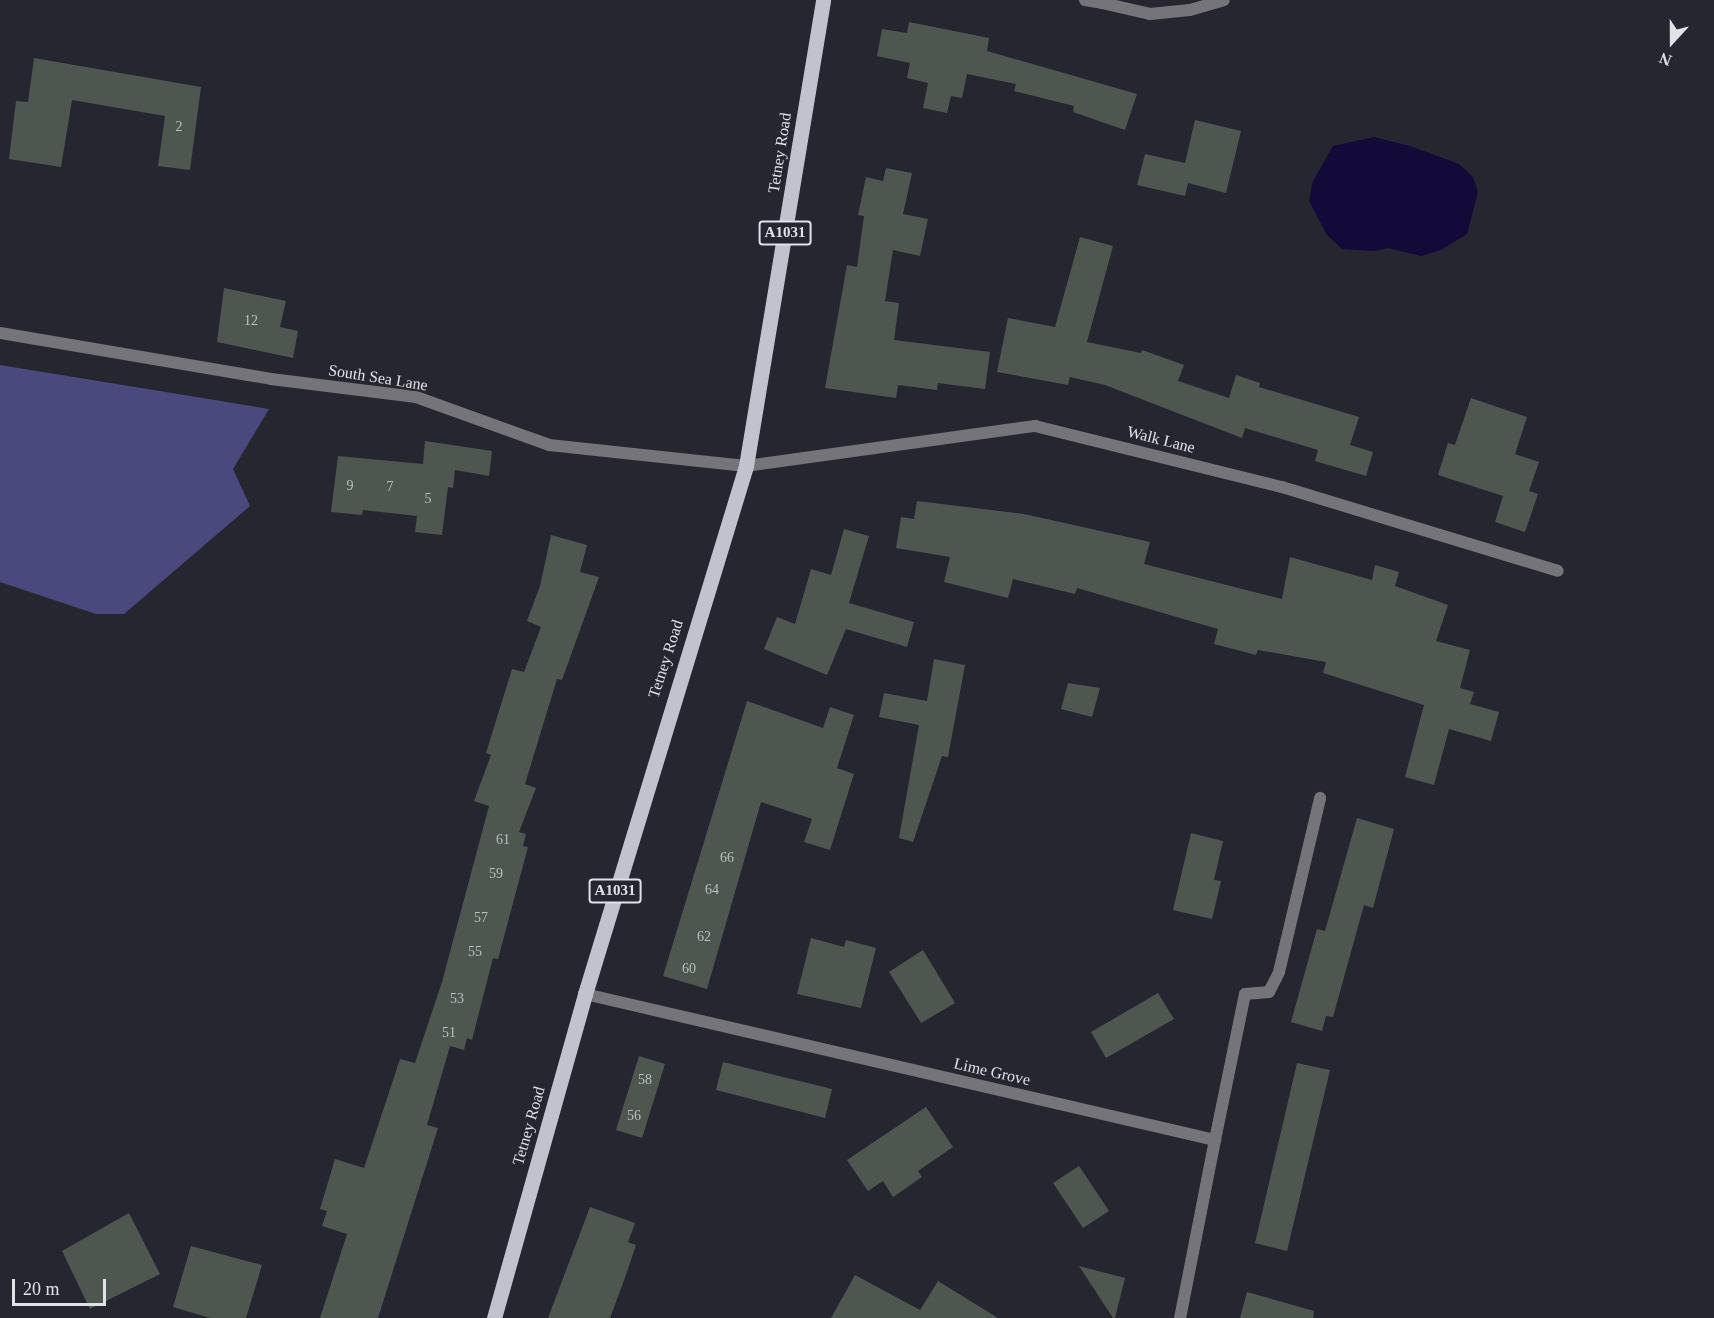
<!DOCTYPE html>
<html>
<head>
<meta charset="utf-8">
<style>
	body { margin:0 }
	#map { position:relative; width:1714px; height:1318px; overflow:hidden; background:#262630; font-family:Georgia,serif }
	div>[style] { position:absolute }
	.forest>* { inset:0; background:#4a497d }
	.water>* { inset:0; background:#130a39 }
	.building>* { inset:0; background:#4d5750 }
	.service>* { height:12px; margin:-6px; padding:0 6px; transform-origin:6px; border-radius:6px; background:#74747a }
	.minor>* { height:12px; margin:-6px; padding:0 6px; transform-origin:6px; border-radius:6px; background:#74747a }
	.primary>* { height:15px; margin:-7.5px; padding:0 7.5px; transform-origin:7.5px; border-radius:7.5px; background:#c1c2cd }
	span { translate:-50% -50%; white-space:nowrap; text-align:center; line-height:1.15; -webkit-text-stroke:4.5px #262630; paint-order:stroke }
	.number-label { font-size:14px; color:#bcbfc2 }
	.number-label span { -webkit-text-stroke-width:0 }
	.shield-label span { padding:2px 4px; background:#262630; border:2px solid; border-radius:4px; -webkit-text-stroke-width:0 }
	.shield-label { font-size:15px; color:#e1e2e8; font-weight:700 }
	.street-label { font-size:16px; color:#e1e2e8 }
	.north { position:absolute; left:1642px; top:12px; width:60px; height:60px; -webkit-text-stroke:4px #262630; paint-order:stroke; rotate:201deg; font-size:16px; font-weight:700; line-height:24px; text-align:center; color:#e1e2e8 }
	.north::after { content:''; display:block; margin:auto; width:21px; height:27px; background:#e1e2e8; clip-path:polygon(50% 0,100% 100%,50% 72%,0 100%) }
	.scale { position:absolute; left:12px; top:1279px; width:94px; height:27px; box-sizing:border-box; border:3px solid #e1e2e8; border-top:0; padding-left:8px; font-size:18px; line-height:21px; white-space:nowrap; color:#e1e2e8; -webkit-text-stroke:4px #262630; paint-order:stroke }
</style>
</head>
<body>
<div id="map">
	<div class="forest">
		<div style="clip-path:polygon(0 365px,269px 409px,233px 469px,250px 506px,124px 614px,96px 614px,0 582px)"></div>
	</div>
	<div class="water">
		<div style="clip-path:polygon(1374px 137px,1410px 146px,1459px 164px,1473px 177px,1478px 192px,1467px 234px,1441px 250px,1421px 256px,1388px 248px,1375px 251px,1342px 249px,1327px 235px,1309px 201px,1313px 181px,1333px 146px)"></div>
	</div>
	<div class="building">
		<div style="clip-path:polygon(909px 22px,989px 38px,987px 51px,1137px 94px,1125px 130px,1073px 112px,1074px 106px,1014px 91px,1016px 84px,967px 74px,962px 98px,951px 96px,947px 113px,923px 108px,928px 83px,907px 78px,910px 63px,877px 56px,882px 29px,907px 33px)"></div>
		<div style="clip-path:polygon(34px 58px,201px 87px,190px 170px,158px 166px,165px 116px,72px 100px,61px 167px,9px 159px,16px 101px,28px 102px)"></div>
		<div style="clip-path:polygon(1195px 120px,1241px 131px,1226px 193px,1188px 183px,1185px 196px,1137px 185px,1145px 154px,1185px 163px)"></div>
		<div style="clip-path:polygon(886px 168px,912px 173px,903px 214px,928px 219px,920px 256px,893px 250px,885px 301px,899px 303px,894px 340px,990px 352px,985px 389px,938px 383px,937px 390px,898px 385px,896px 398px,825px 388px,847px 265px,857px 267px,864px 216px,858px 215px,866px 177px,883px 181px)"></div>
		<div style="clip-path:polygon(1080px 237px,1113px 246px,1087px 342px,1141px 353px,1142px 350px,1184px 365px,1178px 381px,1229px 398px,1236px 375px,1260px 383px,1259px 387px,1359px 417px,1350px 445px,1373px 452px,1366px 476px,1315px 461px,1318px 450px,1245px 428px,1242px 438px,1105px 385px,1070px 377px,1068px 385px,997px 372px,1008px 318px,1055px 327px)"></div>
		<div style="clip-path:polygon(224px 288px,286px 301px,280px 327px,298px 331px,293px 358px,217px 342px)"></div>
		<div style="clip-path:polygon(1471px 398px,1527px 417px,1515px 454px,1539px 462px,1529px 491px,1538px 494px,1525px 532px,1495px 522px,1503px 496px,1438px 475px,1448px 443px,1455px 445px)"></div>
		<div style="clip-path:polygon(425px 441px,492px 451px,489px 476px,455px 470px,453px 488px,448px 487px,442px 535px,415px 532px,417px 516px,363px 510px,362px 515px,331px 512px,338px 456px,423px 464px)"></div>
		<div style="clip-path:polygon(917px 501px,1024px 514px,1150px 542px,1144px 564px,1282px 599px,1290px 557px,1372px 580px,1375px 565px,1399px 572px,1395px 586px,1448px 605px,1436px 641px,1470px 650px,1460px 688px,1474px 692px,1470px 704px,1499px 712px,1491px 741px,1449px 729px,1434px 785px,1405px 777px,1424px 705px,1323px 673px,1326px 662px,1258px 650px,1256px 655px,1214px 644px,1218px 629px,1077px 588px,1075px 594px,1013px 579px,1008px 598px,944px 582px,950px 557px,896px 548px,901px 517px,914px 519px)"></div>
		<div style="clip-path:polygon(844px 529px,869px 536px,849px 603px,914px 622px,907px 647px,846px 629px,827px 675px,764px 649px,777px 617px,795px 624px,811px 569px,831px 575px)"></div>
		<div style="clip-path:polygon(551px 535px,587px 545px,580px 572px,599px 577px,562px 680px,557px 679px,525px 784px,536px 788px,519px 832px,526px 834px,523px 846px,528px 847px,498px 959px,493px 958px,472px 1040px,467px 1038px,464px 1050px,450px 1046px,427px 1125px,438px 1128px,378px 1318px,320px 1318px,347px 1234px,322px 1226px,327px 1211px,320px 1209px,335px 1159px,364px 1168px,400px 1059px,415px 1063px,442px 982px,489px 806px,474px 801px,491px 755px,486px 753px,512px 669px,524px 672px,541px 627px,527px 621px,540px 586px)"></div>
		<div style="clip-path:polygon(934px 659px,965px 665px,948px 757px,942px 756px,913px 842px,899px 838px,919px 725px,879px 717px,884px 693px,927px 701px)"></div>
		<div style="clip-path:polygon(1068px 683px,1100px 688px,1092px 717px,1061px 709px)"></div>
		<div style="clip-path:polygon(747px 701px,823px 728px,830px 707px,854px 715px,837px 768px,854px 774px,830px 850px,804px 842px,812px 819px,761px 802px,707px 989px,663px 976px)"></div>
		<div style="clip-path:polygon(1357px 818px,1394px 829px,1373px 908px,1364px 905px,1333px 1017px,1326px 1016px,1322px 1031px,1291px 1022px,1317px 929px,1325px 931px)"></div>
		<div style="clip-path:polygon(1191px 833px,1223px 841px,1214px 880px,1221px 881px,1212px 919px,1173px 910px)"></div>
		<div style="clip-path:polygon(811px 938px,844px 947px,846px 940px,876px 948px,861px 1008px,797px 994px)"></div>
		<div style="clip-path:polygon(923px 950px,955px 1003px,921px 1023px,889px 972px)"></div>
		<div style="clip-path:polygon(1158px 993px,1174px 1019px,1106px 1058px,1091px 1032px)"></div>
		<div style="clip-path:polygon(639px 1056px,665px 1064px,642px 1138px,616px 1130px)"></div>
		<div style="clip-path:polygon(723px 1062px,832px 1089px,825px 1118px,716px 1090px)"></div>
		<div style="clip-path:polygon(1297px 1063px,1330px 1070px,1287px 1251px,1255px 1243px)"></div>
		<div style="clip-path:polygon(926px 1107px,953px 1147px,918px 1171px,922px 1177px,893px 1197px,883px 1181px,868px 1191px,847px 1160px)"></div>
		<div style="clip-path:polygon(1079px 1166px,1109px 1211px,1083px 1228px,1053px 1183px)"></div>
		<div style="clip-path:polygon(590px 1207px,635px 1223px,628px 1242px,636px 1245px,626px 1275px,610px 1318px,548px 1318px)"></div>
		<div style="clip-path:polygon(129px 1213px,160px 1274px,90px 1309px,62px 1251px)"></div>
		<div style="clip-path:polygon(191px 1246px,262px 1265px,246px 1318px,210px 1318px,173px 1307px)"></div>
		<div style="clip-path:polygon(1079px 1266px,1125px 1278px,1115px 1318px,1113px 1318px)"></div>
		<div style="clip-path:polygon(855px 1275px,920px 1310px,938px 1281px,998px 1318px,831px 1318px)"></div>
		<div style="clip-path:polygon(1247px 1292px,1314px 1311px,1313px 1318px,1240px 1318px)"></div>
	</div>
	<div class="service">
		<div style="left:1102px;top:3px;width:49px;rotate:12.9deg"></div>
		<div style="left:1150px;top:14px;width:40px;rotate:-5.7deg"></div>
		<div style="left:1190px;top:10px;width:35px;rotate:-16deg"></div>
		<div style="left:1245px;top:994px;width:24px;rotate:-5deg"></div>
		<div style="left:1269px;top:992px;width:22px;rotate:-63deg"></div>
		<div style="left:1279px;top:972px;width:179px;rotate:-76.7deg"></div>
	</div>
	<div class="minor">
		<div style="left:1085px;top:0;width:17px;rotate:10deg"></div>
		<div style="left:0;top:333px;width:275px;rotate:9.6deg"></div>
		<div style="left:271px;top:379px;width:146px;rotate:7.1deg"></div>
		<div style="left:416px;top:397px;width:141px;rotate:19.8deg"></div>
		<div style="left:549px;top:445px;width:198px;rotate:6.1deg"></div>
		<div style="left:746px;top:466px;width:292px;rotate:-7.9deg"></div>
		<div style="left:1035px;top:426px;width:254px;rotate:13.9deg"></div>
		<div style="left:1282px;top:487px;width:288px;rotate:16.9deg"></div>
		<div style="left:585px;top:994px;width:647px;rotate:13.05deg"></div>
		<div style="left:1215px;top:1140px;width:181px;rotate:101.1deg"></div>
		<div style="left:1215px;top:1140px;width:149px;rotate:-78.4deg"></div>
	</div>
	<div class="primary">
		<div style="left:494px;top:1318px;width:337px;rotate:-74.3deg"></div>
		<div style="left:585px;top:994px;width:552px;rotate:-73.04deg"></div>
		<div style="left:746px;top:466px;width:472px;rotate:-80.6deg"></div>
	</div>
	<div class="number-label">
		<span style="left:179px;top:127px">2</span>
		<span style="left:251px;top:321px">12</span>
		<span style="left:350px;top:486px">9</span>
		<span style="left:390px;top:487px">7</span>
		<span style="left:428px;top:499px">5</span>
		<span style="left:503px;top:840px">61</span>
		<span style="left:727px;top:858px">66</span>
		<span style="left:496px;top:874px">59</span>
		<span style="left:712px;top:890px">64</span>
		<span style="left:481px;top:918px">57</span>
		<span style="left:704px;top:937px">62</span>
		<span style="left:475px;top:952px">55</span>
		<span style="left:689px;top:969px">60</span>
		<span style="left:457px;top:999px">53</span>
		<span style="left:449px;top:1033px">51</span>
		<span style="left:645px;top:1080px">58</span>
		<span style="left:634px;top:1116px">56</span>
	</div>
	<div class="shield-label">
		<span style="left:785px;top:233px">A1031</span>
		<span style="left:615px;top:891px">A1031</span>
	</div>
	<div class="street-label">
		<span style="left:780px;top:153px;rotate:-81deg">Tetney Road</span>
		<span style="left:378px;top:378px;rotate:9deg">South Sea Lane</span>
		<span style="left:1161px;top:440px;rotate:14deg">Walk Lane</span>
		<span style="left:666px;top:659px;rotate:-72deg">Tetney Road</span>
		<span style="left:992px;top:1072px;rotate:13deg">Lime Grove</span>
		<span style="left:529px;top:1126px;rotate:-74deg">Tetney Road</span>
	</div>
	<div class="north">N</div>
	<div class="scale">20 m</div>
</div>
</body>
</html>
